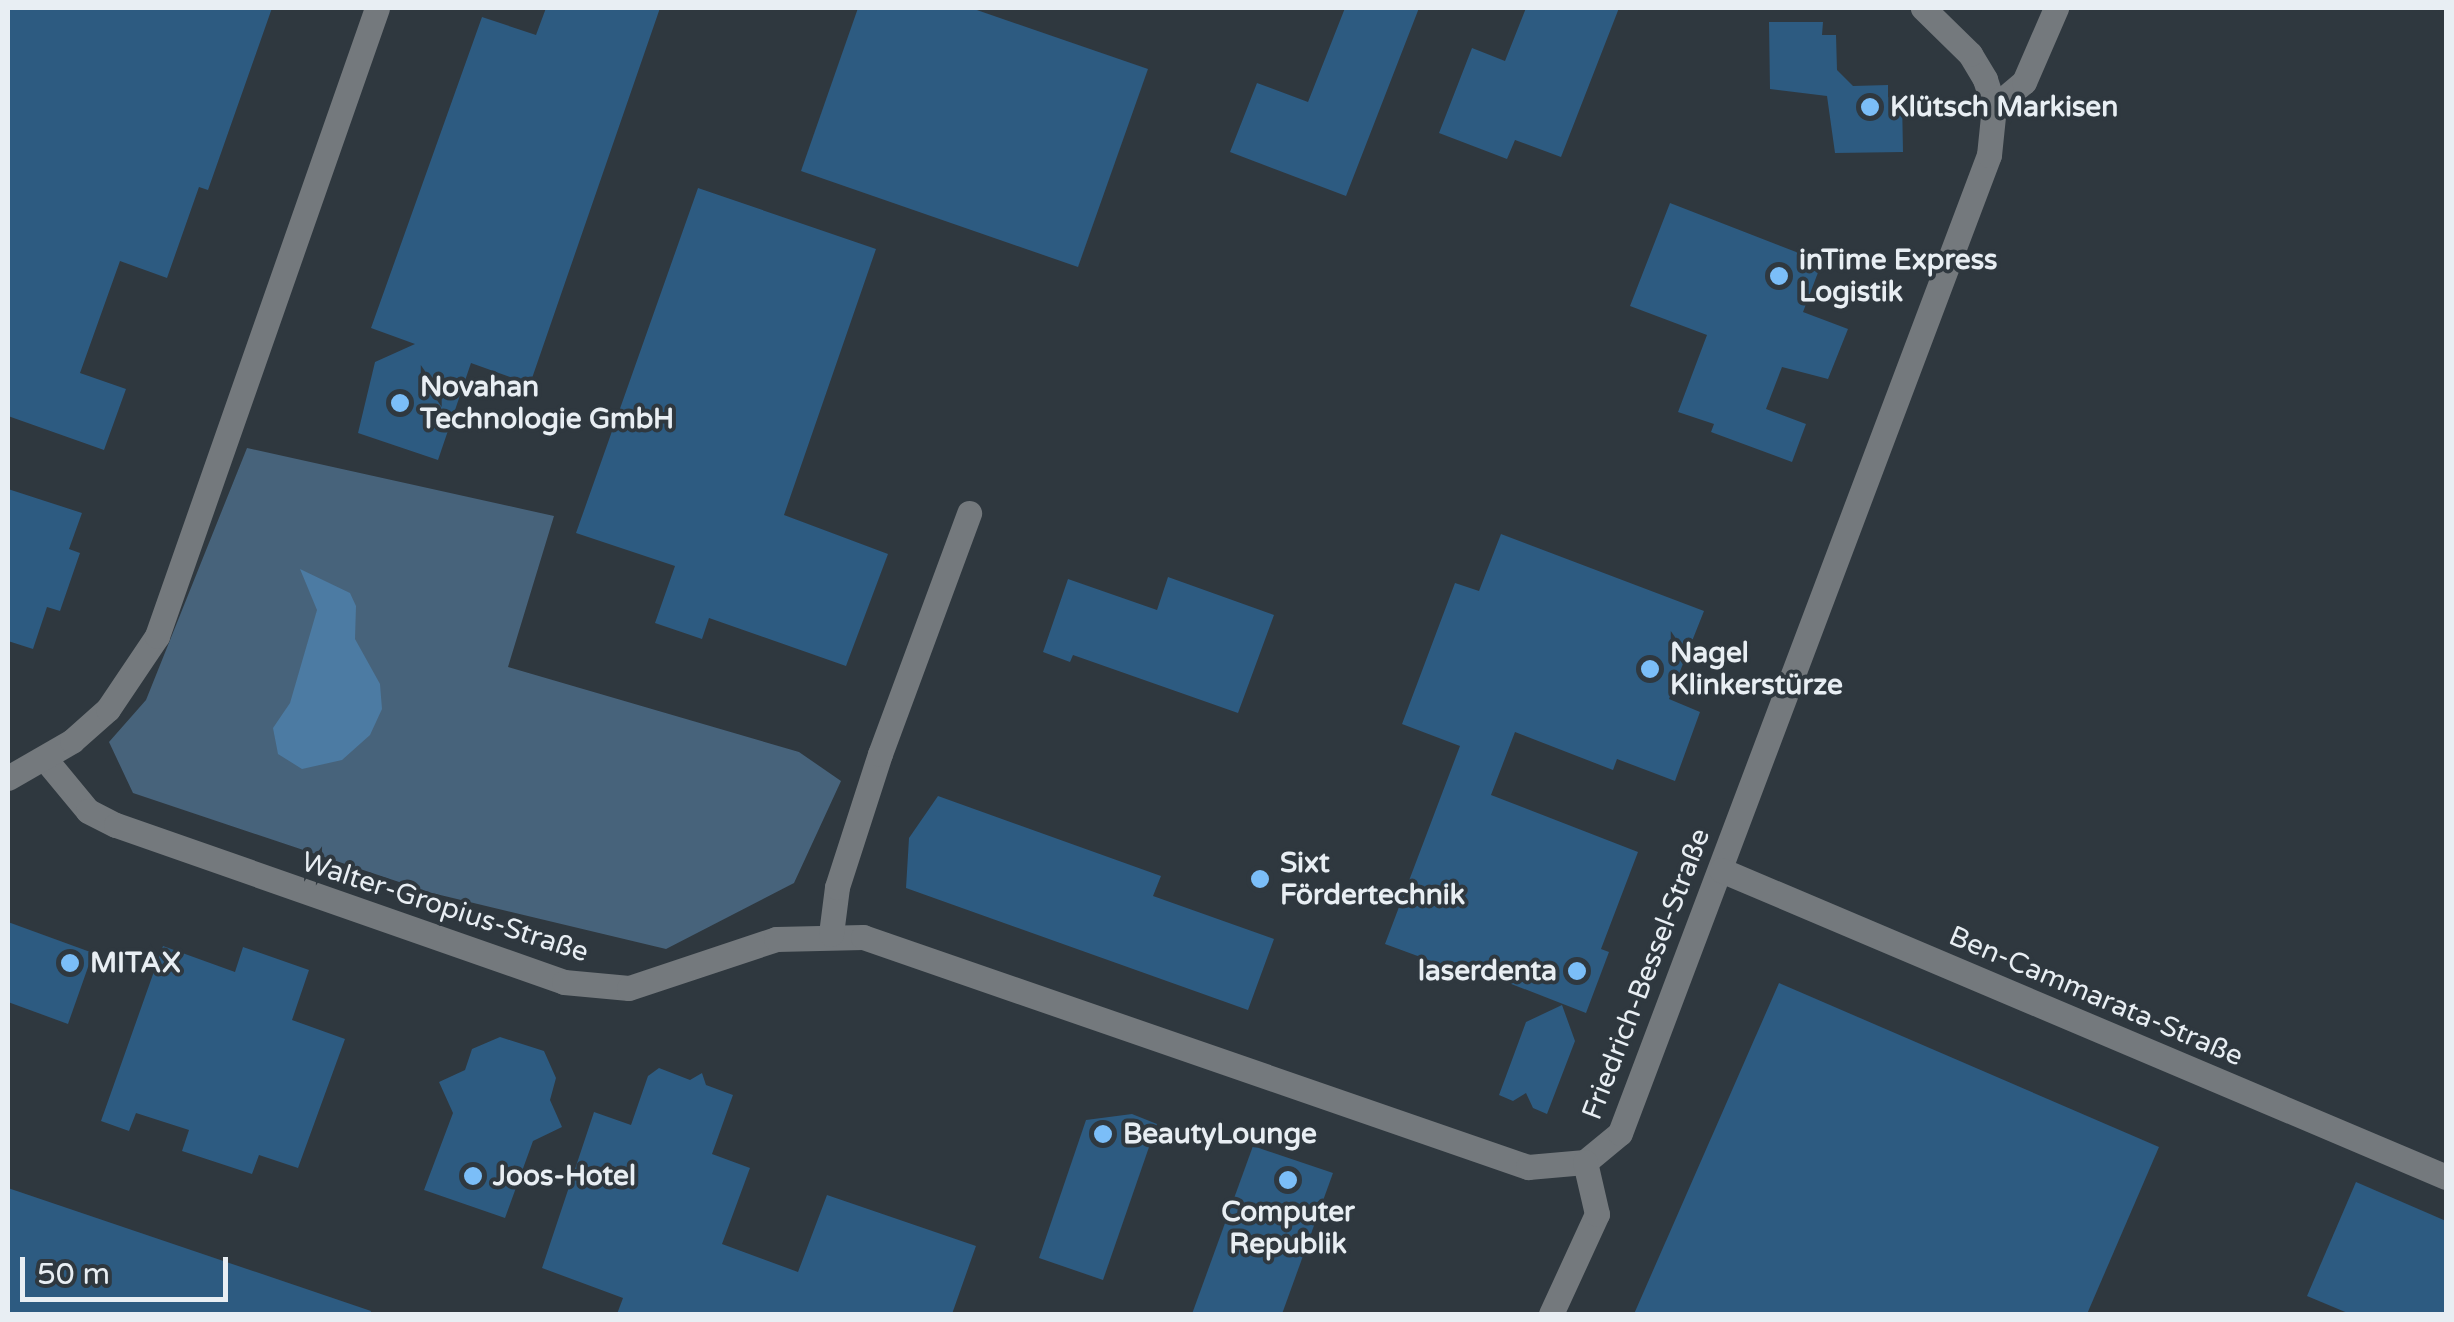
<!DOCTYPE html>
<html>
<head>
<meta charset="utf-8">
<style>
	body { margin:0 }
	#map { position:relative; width:2454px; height:1322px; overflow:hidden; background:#2f383f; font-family:"Varela Round",sans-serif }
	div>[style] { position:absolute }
	.green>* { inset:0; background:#47637b }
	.water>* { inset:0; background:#4c7ba3 }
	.building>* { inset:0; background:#2d5b81 }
	.minor>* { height:25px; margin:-12.5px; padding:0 12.5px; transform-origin:12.5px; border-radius:12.5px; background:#74797d }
	.dots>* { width:28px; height:28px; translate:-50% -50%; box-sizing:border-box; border:5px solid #2f383f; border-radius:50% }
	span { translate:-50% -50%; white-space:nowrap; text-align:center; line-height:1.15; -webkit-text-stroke:8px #2f383f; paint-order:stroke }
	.poi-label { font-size:28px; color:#e8eef3; font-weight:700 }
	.left { translate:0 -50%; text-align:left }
	.right { translate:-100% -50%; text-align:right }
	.street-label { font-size:28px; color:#e8eef3 }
	.frame { position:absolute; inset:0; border:10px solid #e8eef3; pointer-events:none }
	.scale { position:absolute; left:20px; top:1257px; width:208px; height:45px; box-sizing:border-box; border:5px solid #e8eef3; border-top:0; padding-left:12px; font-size:30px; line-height:35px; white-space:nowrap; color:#e8eef3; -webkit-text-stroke:8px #2f383f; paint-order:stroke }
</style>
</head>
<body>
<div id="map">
	<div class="green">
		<div style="clip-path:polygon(247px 448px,554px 516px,508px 667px,799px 752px,841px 781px,794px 883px,666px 949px,432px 893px,133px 793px,109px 742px,146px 700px)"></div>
	</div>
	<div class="water">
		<div style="clip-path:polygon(300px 569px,350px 593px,356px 606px,355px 639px,380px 684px,382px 709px,370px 735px,342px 760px,302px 769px,278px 754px,273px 728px,290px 703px,317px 610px)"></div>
	</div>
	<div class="building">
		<div style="clip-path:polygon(8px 8px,272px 8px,208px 190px,199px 187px,167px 278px,120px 261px,80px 373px,126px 389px,104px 450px,8px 416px)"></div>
		<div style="clip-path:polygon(546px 8px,660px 8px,530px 384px,471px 363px,438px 460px,358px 433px,375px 362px,415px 344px,371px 328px,482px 17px,536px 35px)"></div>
		<div style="clip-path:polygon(858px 8px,971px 8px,1148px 69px,1078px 267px,801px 171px)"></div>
		<div style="clip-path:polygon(1345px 8px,1419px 8px,1346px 196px,1230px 152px,1257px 83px,1308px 102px)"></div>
		<div style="clip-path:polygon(1526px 8px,1619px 8px,1561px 157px,1515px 140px,1507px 159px,1439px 133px,1472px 48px,1505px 61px)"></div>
		<div style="clip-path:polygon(1769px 22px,1823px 22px,1822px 35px,1836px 35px,1837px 70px,1853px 86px,1888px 85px,1888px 97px,1902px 98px,1903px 152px,1835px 153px,1827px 96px,1770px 89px)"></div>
		<div style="clip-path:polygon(698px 188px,876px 249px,784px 515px,888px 554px,846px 666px,709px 618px,702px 639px,655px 623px,675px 566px,576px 533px)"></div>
		<div style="clip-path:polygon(1670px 203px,1822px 262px,1803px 312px,1848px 329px,1828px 379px,1782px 367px,1766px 409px,1806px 424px,1792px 462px,1711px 432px,1714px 424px,1678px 412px,1707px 335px,1630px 306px)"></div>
		<div style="clip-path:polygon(8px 489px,82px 513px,69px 549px,80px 553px,60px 611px,47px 607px,33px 649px,8px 641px)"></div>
		<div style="clip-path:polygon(1501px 534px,1704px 611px,1669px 699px,1700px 712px,1675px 781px,1617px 759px,1613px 770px,1515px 732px,1491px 795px,1638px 852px,1601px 949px,1609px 952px,1586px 1013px,1455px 962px,1453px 969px,1385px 944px,1460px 746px,1402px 724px,1455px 583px,1479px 591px)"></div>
		<div style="clip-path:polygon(1168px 577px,1274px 615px,1238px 713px,1073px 655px,1070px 662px,1043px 652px,1068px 579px,1157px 610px)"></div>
		<div style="clip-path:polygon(938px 796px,1161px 876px,1153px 896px,1274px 939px,1248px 1010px,906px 888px,909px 838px)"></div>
		<div style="clip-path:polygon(8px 922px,93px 953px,68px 1024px,8px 1002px)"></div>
		<div style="clip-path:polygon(163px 946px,235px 972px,243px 947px,309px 970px,292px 1020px,345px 1039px,298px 1168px,259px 1155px,252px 1174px,182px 1151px,189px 1130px,136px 1113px,129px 1131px,101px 1121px)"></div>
		<div style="clip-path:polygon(1779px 983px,2159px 1147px,2087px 1314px,1634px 1314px)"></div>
		<div style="clip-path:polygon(1562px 1005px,1575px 1041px,1547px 1114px,1533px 1108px,1526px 1093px,1513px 1101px,1499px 1095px,1526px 1022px)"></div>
		<div style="clip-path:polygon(500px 1037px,544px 1051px,556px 1078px,550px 1100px,562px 1127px,533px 1141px,505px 1218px,424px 1190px,453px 1113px,439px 1082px,465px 1070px,472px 1049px)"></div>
		<div style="clip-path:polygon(659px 1068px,690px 1080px,702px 1073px,706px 1085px,733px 1095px,712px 1154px,750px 1168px,722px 1244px,798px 1272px,827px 1195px,976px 1246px,952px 1314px,617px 1314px,623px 1298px,542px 1268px,594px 1112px,631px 1125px,648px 1076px)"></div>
		<div style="clip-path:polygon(1132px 1114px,1157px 1124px,1103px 1280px,1039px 1258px,1086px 1120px)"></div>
		<div style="clip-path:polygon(1253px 1146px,1333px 1173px,1282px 1314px,1192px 1314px)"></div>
		<div style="clip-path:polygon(2356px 1182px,2446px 1221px,2446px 1314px,2350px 1314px,2307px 1296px)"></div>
		<div style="clip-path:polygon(8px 1188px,371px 1311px,370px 1314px,8px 1314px)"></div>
	</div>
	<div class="minor">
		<div style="left:1994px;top:107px;width:39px;rotate:-40deg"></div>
		<div style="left:2024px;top:82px;width:81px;rotate:-66.6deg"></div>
		<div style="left:45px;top:759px;width:67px;rotate:50.4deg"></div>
		<div style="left:88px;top:811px;width:31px;rotate:27deg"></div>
		<div style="left:116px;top:825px;width:475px;rotate:19.3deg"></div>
		<div style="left:564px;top:982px;width:65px;rotate:5.3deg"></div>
		<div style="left:629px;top:988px;width:155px;rotate:-18.4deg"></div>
		<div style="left:776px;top:939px;width:87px;rotate:-1.3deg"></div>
		<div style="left:863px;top:937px;width:704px;rotate:19.08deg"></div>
		<div style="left:1528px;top:1167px;width:57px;rotate:-5deg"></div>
		<div style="left:1585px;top:1162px;width:45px;rotate:-39.6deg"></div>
		<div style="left:1620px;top:1133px;width:1045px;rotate:-69.33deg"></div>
		<div style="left:1989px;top:155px;width:48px;rotate:-84.1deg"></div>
		<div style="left:1994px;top:107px;width:29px;rotate:-108deg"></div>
		<div style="left:1985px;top:79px;width:29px;rotate:-121deg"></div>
		<div style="left:1970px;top:54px;width:66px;rotate:-135.6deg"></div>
		<div style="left:8px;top:778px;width:74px;rotate:-30deg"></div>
		<div style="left:72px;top:741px;width:48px;rotate:-41.6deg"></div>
		<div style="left:108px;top:709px;width:88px;rotate:-56.1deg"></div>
		<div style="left:157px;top:636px;width:665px;rotate:-70.69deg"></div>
		<div style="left:1721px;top:870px;width:787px;rotate:22.95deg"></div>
		<div style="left:831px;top:934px;width:47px;rotate:-82.7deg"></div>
		<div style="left:837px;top:887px;width:140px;rotate:-72.1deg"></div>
		<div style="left:880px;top:754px;width:257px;rotate:-69.7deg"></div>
		<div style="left:1551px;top:1314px;width:110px;rotate:-65.3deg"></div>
		<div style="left:1597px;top:1214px;width:53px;rotate:-103deg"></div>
	</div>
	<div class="dots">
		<div style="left:1870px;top:107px;background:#7bbef8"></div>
		<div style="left:1779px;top:276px;background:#7bbef8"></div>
		<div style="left:400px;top:403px;background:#7bbef8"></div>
		<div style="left:1650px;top:669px;background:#7bbef8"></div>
		<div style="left:1260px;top:879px;background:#7bbef8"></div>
		<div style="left:70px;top:963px;background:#7bbef8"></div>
		<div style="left:1577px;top:971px;background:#7bbef8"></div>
		<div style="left:1103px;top:1134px;background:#7bbef8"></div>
		<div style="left:473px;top:1176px;background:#7bbef8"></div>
		<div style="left:1288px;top:1180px;background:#7bbef8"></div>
	</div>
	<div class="poi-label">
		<span class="left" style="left:1890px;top:107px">Klütsch Markisen</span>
		<span class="left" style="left:1799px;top:276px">inTime Express<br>Logistik</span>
		<span class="left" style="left:420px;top:403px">Novahan<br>Technologie GmbH</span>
		<span class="left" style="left:1670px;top:669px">Nagel<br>Klinkerstürze</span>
		<span class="left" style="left:1280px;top:879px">Sixt<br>Fördertechnik</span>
		<span class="left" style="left:90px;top:963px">MITAX</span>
		<span class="right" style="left:1557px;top:971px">laserdenta</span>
		<span class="left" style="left:1123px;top:1134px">BeautyLounge</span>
		<span class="left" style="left:493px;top:1176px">Joos-Hotel</span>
		<span style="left:1288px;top:1228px">Computer<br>Republik</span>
	</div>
	<div class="street-label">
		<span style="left:445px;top:907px;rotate:18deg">Walter-Gropius-Straße</span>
		<span style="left:1646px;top:974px;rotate:-69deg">Friedrich-Bessel-Straße</span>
		<span style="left:2096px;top:996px;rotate:23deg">Ben-Cammarata-Straße</span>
	</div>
	<div class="frame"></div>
	<div class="scale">50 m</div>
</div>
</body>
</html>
